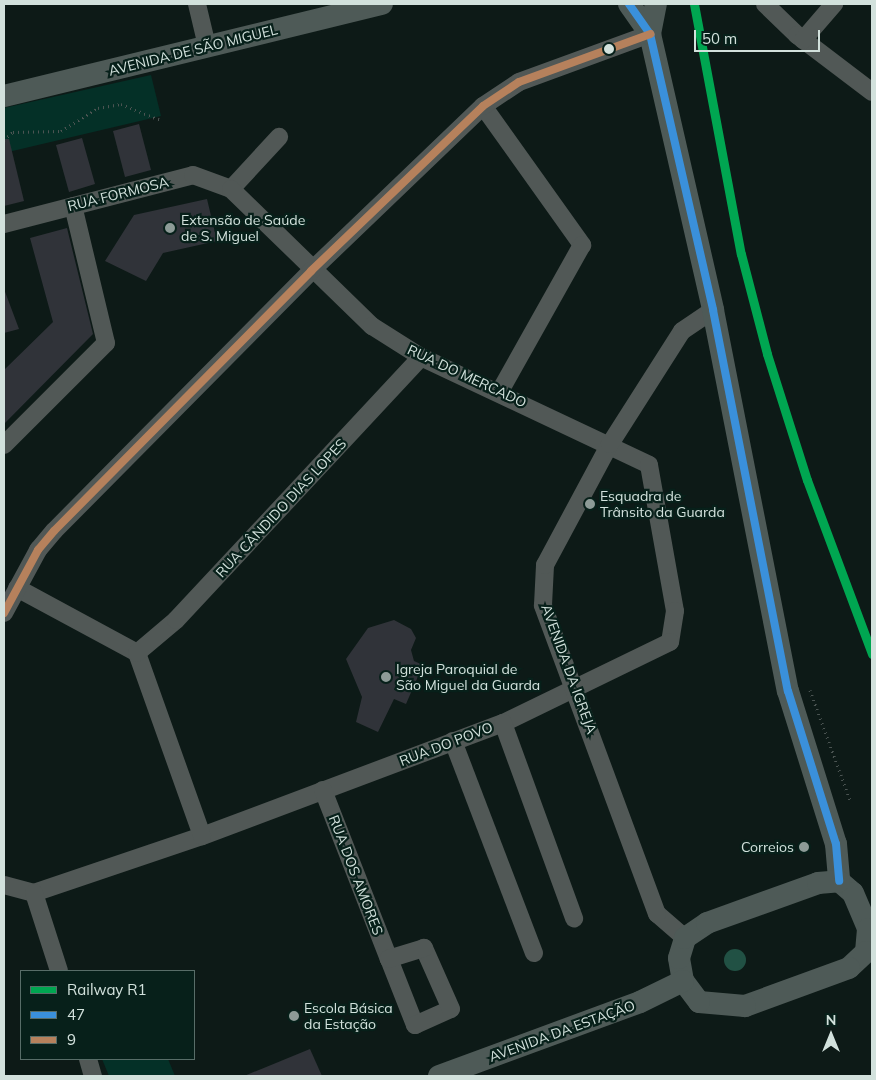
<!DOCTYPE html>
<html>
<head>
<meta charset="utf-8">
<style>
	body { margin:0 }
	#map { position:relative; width:876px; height:1080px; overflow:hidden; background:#0d1a17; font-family:Mulish,sans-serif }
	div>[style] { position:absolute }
	.green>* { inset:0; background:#043027 }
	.water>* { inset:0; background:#215144 }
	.round { border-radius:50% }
	.building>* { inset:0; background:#303339 }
	.path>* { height:3px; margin-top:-1.5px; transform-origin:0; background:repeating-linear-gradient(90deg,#4b5452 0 1px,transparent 0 5px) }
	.minor>* { height:18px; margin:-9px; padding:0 9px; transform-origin:9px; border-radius:9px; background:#515856 }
	.major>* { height:22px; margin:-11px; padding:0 11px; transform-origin:11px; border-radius:11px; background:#4e5a57 }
	.bus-1>* { height:8px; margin:-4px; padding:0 4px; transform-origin:4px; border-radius:4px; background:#3a90db }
	.bus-2>* { height:8px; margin:-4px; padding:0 4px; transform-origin:4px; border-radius:4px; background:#b6815c }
	.rail-1>* { height:9px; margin:-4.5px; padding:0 4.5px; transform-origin:4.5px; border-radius:4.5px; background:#00a651 }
	.dots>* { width:14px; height:14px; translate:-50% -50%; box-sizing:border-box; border:2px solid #07201a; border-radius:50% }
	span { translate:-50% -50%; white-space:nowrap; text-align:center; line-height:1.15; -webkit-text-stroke:4.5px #07201a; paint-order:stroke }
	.street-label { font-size:14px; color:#d2e1dc }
	.poi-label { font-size:14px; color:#d2e1dc }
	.left { translate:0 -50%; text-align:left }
	.right { translate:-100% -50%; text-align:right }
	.frame { position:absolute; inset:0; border:5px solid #d2e1dc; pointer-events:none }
	.legend { position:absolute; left:20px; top:970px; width:175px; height:90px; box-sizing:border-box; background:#07201a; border:1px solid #586d68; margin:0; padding:6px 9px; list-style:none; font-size:15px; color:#d2e1dc }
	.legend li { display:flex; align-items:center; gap:10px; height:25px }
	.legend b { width:25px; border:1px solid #586d68 }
	.north { position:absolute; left:806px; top:1010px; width:50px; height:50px; -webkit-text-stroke:4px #07201a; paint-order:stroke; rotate:0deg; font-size:14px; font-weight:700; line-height:20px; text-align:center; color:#d2e1dc }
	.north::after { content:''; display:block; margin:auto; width:18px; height:22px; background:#d2e1dc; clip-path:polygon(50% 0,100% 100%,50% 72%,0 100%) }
	.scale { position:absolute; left:694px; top:30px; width:126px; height:22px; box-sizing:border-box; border:2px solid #d2e1dc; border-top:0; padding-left:6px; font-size:15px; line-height:18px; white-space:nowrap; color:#d2e1dc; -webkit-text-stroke:4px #07201a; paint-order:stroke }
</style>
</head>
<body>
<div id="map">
	<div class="green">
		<div style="clip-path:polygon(151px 75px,161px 116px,4px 153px,4px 108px)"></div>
		<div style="clip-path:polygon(102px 1059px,168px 1059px,175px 1076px,109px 1076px)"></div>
	</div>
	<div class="water">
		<div class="round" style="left:724px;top:949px;width:22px;height:22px"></div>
	</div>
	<div class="building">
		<div style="clip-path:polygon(139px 124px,151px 170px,125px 177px,113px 131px)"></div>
		<div style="clip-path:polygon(82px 138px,95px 184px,69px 192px,56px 145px)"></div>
		<div style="clip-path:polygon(4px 139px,9px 139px,24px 201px,4px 206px)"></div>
		<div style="clip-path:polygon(207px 199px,217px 241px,163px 253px,146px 281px,105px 261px,134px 215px)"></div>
		<div style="clip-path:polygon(67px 228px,93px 334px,4px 424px,4px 370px,53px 322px,30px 238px)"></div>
		<div style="clip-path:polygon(4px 289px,19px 329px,4px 333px)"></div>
		<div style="clip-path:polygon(394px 620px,411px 629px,416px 638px,411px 650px,414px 661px,423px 665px,406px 704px,394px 699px,378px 732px,356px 722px,362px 697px,346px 659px,368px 628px)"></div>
		<div style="clip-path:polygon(310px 1049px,322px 1076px,244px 1076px)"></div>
	</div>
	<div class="path">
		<div style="left:4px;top:140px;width:12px;rotate:-42deg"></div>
		<div style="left:13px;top:132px;width:48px;rotate:-1.2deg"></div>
		<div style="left:61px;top:131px;width:44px;rotate:-31.9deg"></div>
		<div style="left:98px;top:108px;width:23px;rotate:-10deg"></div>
		<div style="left:121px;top:104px;width:42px;rotate:22.3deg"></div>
		<div style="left:810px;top:690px;width:117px;rotate:70deg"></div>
	</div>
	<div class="minor">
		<div style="left:197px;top:4px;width:43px;rotate:76.6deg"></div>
		<div style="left:765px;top:4px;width:45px;rotate:44.1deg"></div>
		<div style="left:797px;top:35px;width:94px;rotate:37.2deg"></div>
		<div style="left:803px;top:40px;width:48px;rotate:-49.3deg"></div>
		<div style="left:483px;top:106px;width:171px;rotate:54.5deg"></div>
		<div style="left:582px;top:245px;width:167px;rotate:119.3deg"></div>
		<div style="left:231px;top:189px;width:71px;rotate:-47.3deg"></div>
		<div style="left:4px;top:224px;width:195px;rotate:-14.5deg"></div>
		<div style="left:193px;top:175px;width:40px;rotate:20.2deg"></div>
		<div style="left:231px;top:189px;width:197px;rotate:44.2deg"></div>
		<div style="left:372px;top:326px;width:58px;rotate:32.3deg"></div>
		<div style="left:421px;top:357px;width:252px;rotate:25.3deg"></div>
		<div style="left:649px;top:465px;width:148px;rotate:79.9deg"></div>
		<div style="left:675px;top:611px;width:31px;rotate:99deg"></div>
		<div style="left:670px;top:642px;width:186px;rotate:154.1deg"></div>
		<div style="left:503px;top:723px;width:322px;rotate:159.4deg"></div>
		<div style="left:202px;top:836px;width:177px;rotate:161.3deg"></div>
		<div style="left:34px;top:893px;width:31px;rotate:-165deg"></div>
		<div style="left:4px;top:445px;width:144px;rotate:-45deg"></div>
		<div style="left:106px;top:343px;width:141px;rotate:-103.5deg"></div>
		<div style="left:17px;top:588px;width:136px;rotate:28.4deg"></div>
		<div style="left:137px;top:653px;width:194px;rotate:70.4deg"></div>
		<div style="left:4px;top:613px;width:72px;rotate:-61.6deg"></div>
		<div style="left:38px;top:550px;width:25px;rotate:-50deg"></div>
		<div style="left:54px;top:531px;width:366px;rotate:-45.3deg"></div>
		<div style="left:311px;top:271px;width:238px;rotate:-43.8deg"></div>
		<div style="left:483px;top:106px;width:43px;rotate:-33.7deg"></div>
		<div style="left:519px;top:82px;width:140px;rotate:-20.1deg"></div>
		<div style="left:137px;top:653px;width:51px;rotate:-40.2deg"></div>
		<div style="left:176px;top:620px;width:359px;rotate:-47deg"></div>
		<div style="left:503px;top:723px;width:208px;rotate:70deg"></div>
		<div style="left:453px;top:741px;width:227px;rotate:69.1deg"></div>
		<div style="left:323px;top:790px;width:181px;rotate:68.7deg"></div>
		<div style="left:389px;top:959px;width:71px;rotate:68.5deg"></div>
		<div style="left:415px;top:1025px;width:39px;rotate:-24deg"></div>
		<div style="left:451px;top:1009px;width:67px;rotate:-113.9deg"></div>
		<div style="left:424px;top:948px;width:37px;rotate:163deg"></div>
		<div style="left:34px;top:893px;width:82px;rotate:72.2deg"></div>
		<div style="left:685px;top:938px;width:37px;rotate:-139deg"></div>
		<div style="left:657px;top:914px;width:329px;rotate:-110.3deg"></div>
		<div style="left:543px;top:605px;width:40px;rotate:-87.1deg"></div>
		<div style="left:545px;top:565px;width:137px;rotate:-61.8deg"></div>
		<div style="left:610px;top:444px;width:134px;rotate:-57.5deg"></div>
		<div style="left:682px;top:331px;width:37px;rotate:-34deg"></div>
		<div style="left:88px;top:1059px;width:18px;rotate:74deg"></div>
	</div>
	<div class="major">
		<div style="left:629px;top:4px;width:37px;rotate:55deg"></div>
		<div style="left:650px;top:34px;width:283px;rotate:77.1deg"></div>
		<div style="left:713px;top:310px;width:388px;rotate:78.9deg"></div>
		<div style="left:788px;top:691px;width:160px;rotate:72.6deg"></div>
		<div style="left:836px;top:844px;width:37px;rotate:85deg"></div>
		<div style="left:650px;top:34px;width:31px;rotate:-79deg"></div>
		<div style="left:4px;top:96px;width:389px;rotate:-13.7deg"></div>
		<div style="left:839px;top:881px;width:18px;rotate:41deg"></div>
		<div style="left:853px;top:893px;width:39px;rotate:67deg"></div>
		<div style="left:868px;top:929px;width:23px;rotate:95deg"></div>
		<div style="left:866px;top:952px;width:23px;rotate:137deg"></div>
		<div style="left:849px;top:968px;width:111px;rotate:159.9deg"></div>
		<div style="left:745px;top:1006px;width:46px;rotate:-175deg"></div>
		<div style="left:699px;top:1002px;width:26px;rotate:-127deg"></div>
		<div style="left:683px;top:981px;width:23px;rotate:-100deg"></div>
		<div style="left:679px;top:958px;width:21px;rotate:-73deg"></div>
		<div style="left:685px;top:938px;width:27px;rotate:-34deg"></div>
		<div style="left:707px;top:923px;width:118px;rotate:-19.8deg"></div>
		<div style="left:818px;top:883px;width:21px;rotate:-5deg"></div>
		<div style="left:439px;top:1076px;width:214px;rotate:-20.2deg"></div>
		<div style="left:640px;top:1002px;width:48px;rotate:-26deg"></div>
	</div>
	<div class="bus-1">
		<div style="left:629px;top:4px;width:37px;rotate:55deg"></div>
		<div style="left:650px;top:34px;width:283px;rotate:77.1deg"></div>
		<div style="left:713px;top:310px;width:388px;rotate:78.9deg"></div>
		<div style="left:788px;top:691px;width:160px;rotate:72.6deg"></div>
		<div style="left:836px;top:844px;width:37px;rotate:85deg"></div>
	</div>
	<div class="bus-2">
		<div style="left:4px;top:613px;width:72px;rotate:-61.6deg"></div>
		<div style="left:38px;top:550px;width:25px;rotate:-50deg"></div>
		<div style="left:54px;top:531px;width:366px;rotate:-45.3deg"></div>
		<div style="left:311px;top:271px;width:238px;rotate:-43.8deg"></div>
		<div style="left:483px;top:106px;width:43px;rotate:-33.7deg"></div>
		<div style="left:519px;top:82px;width:140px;rotate:-20.1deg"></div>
	</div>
	<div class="rail-1">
		<div style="left:694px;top:4px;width:254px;rotate:79.4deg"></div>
		<div style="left:741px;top:254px;width:103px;rotate:75.4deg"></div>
		<div style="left:767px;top:354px;width:132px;rotate:72.4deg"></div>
		<div style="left:807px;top:480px;width:186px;rotate:69.5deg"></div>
	</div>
	<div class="dots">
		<div style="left:609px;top:49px;background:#d2e1dc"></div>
		<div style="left:170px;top:228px;background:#8d9b97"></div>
		<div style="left:590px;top:504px;background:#8d9b97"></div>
		<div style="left:386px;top:677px;background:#8d9b97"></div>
		<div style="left:804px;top:847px;background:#8d9b97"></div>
		<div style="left:294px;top:1016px;background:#8d9b97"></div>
	</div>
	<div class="street-label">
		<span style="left:193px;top:50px;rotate:-14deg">AVENIDA DE SÃO MIGUEL</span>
		<span style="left:118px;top:194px;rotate:-14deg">RUA FORMOSA</span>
		<span style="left:467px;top:376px;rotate:25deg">RUA DO MERCADO</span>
		<span style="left:281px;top:508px;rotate:-47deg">RUA CÂNDIDO DIAS LOPES</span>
		<span style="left:569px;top:669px;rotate:70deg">AVENIDA DA IGREJA</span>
		<span style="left:446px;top:744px;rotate:-21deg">RUA DO POVO</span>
		<span style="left:356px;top:875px;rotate:69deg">RUA DOS AMORES</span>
		<span style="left:562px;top:1031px;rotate:-20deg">AVENIDA DA ESTAÇÃO</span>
	</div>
	<div class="poi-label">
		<span class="left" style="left:181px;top:228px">Extensão de Saúde<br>de S. Miguel</span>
		<span class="left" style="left:600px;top:504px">Esquadra de<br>Trânsito da Guarda</span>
		<span class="left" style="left:396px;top:677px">Igreja Paroquial de<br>São Miguel da Guarda</span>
		<span class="right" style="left:794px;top:847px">Correios</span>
		<span class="left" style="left:304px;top:1016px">Escola Básica<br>da Estação</span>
	</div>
	<div class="frame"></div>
	<ul class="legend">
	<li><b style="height:6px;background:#00a651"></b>Railway R1</li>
	<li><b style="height:6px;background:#3a90db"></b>47</li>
	<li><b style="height:6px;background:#b6815c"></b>9</li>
	</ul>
	<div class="north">N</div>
	<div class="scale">50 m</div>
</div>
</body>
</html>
